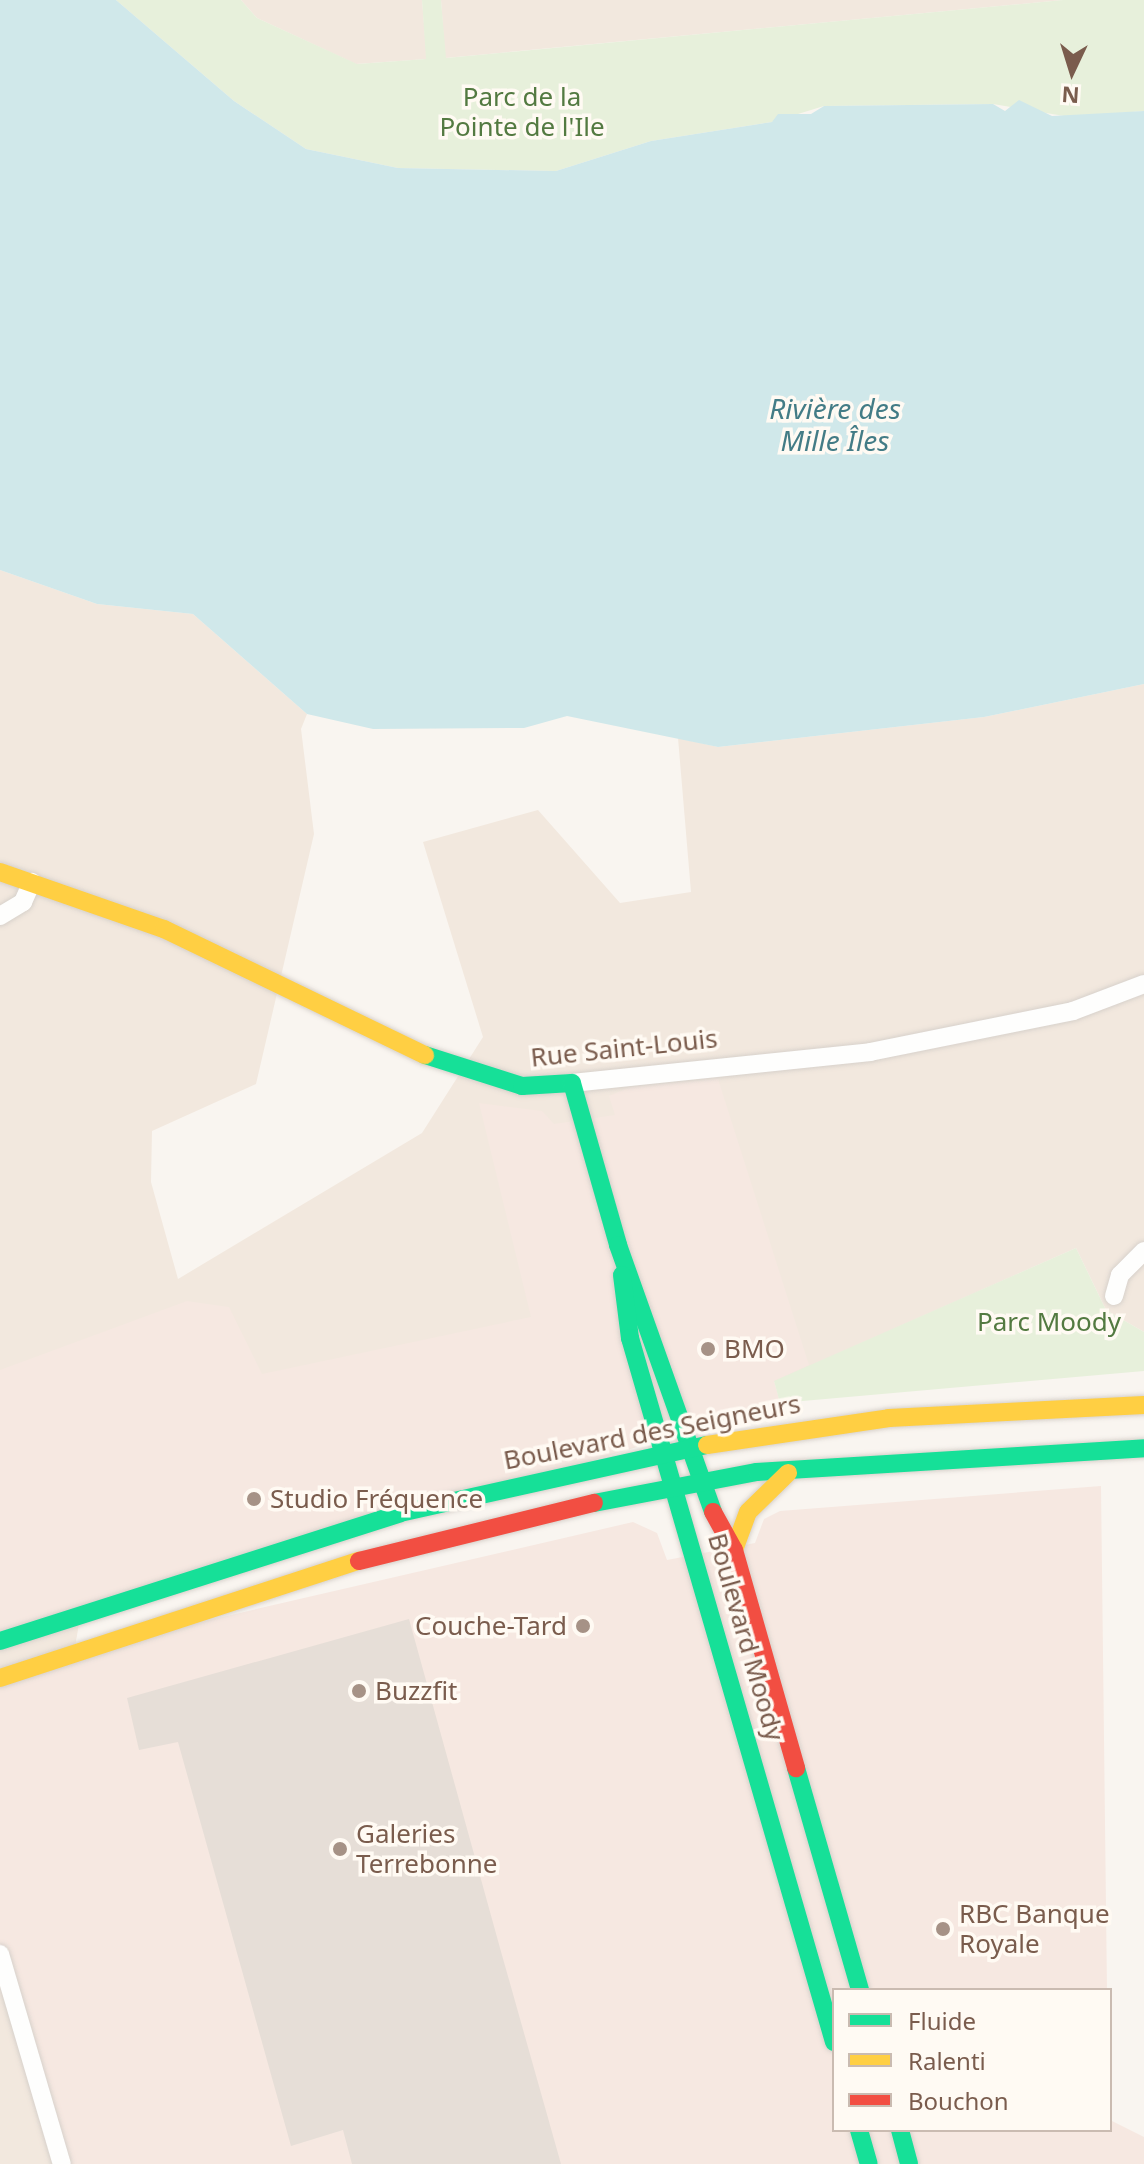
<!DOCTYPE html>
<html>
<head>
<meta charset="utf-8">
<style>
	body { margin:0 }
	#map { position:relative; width:1144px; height:2164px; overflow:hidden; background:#f9f5f0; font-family:"Noto Sans",sans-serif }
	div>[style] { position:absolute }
	.residential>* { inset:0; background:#f2e8de }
	.commercial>* { inset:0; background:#f6e8e1 }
	.green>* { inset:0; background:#e7f0db }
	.water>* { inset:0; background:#d0e8ea }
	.building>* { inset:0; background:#e6ded7 }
	.roads { filter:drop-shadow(0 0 2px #d7d1cb) drop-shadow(0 0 2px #d7d1cb) }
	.street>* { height:18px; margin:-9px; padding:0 9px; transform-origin:9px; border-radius:9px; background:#fefefd }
	.fast>* { height:18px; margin:-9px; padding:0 9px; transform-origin:9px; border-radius:9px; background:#16e098 }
	.slow>* { height:18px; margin:-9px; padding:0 9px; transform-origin:9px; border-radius:9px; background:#ffcf43 }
	.jam>* { height:18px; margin:-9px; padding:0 9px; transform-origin:9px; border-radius:9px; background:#f24e42 }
	.dots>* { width:22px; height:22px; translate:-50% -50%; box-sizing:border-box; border:4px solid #fffaf3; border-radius:50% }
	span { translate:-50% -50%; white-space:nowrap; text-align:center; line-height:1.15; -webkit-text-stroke:7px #fffaf3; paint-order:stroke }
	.park-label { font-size:26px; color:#537a41 }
	.street-label { font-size:26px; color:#7a5c4d }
	.poi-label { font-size:26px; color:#7a5c4d }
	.left { translate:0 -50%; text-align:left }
	.right { translate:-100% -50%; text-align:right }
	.water-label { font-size:28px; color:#437c86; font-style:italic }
	.legend { position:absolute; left:832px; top:1988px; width:280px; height:144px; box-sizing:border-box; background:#fffaf3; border:2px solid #cabbb1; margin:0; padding:10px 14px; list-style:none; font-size:24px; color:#7a5c4d }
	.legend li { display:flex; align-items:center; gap:16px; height:40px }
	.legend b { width:40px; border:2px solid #cabbb1 }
	.north { position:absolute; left:1032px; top:32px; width:80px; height:80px; -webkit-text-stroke:6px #fffaf3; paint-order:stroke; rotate:184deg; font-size:22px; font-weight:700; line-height:32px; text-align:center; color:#7a5c4d }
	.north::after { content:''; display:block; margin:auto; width:28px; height:36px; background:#7a5c4d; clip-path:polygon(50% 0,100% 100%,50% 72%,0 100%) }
</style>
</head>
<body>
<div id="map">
	<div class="residential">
		<div style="clip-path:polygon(241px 0,422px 0,427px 59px,356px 64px,257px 18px)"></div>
		<div style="clip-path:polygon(441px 0,1063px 0,445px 58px)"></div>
		<div style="clip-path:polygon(0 570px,97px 604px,193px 614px,307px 714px,301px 729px,314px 834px,256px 1084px,152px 1131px,151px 1182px,178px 1279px,422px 1133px,483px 1037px,423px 842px,538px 810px,620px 903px,691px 892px,678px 738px,718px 747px,984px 717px,1144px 684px,1144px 1332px,1106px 1310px,1076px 1248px,774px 1382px,780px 1403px,80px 1618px,66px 1699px,62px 2164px,0 2164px)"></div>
	</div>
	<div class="commercial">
		<div style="clip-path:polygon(718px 1079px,809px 1365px,774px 1381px,780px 1403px,0 1640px,0 1370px,187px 1301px,229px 1307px,262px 1374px,531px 1317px,479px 1103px,542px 1111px,554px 1124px,615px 1115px,609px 1096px,630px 1087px)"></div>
		<div style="clip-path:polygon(1101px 1486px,1107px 1990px,834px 1990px,834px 2130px,1110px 2130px,1110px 2120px,1144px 2137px,1144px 2164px,62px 2164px,0 1954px,0 1678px,88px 1648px,633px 1522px,657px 1533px,667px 1560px,755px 1543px,764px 1519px,780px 1511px)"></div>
	</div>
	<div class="green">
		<div style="clip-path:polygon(116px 0,241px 0,257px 18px,357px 64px,426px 59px,422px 0,441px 0,446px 58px,1063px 0,1144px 0,1144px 111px,1070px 117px,993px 104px,824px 106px,772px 122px,651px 141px,556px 171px,398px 168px,306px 149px,234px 101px)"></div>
		<div style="clip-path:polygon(1076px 1248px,1106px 1310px,1144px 1332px,1144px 1371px,780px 1403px,774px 1381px)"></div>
	</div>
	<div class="water">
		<div style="clip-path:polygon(0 0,116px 0,234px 101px,306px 149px,398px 168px,556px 171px,651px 141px,772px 122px,778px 114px,811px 114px,824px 106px,993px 104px,1005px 111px,1019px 100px,1052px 116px,1144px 111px,1144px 684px,984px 717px,718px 747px,567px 716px,524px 728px,373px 729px,307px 714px,193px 614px,97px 604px,0 570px)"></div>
	</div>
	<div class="building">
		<div style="clip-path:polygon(409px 1619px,500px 1948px,561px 2164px,352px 2164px,343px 2130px,291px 2146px,178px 1742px,139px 1750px,127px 1698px)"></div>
	</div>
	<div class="roads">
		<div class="street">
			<div style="left:0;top:916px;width:27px;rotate:-31deg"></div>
			<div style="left:23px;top:902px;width:22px;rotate:-66deg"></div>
			<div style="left:572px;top:1083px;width:300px;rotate:-5.9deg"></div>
			<div style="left:870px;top:1052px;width:207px;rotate:-11.4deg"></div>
			<div style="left:1073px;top:1011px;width:76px;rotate:-20.8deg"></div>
			<div style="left:1114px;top:1296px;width:22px;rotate:-74deg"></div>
			<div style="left:1120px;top:1275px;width:34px;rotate:-45deg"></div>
			<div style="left:0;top:1954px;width:219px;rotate:73.6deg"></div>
		</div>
		<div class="fast">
			<div style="left:425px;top:1055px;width:102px;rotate:17.7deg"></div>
			<div style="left:522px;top:1086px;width:50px;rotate:-3.4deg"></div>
			<div style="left:572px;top:1083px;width:168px;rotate:74.1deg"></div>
			<div style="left:618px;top:1245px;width:283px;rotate:70.4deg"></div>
			<div style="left:622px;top:1275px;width:64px;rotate:82.8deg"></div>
			<div style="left:630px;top:1338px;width:733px;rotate:73.84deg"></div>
			<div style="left:594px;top:1503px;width:166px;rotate:-10.8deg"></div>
			<div style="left:757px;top:1472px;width:388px;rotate:-3.5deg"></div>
			<div style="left:0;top:1641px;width:420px;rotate:-17.7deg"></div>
			<div style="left:400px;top:1513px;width:314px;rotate:-12.5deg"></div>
			<div style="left:796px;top:1768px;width:231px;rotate:73.9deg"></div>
			<div style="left:859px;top:2130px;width:35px;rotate:74deg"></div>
			<div style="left:900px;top:2130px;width:35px;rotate:75deg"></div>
		</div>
		<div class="slow">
			<div style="left:0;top:872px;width:174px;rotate:19.2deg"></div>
			<div style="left:164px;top:929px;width:290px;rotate:25.8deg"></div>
			<div style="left:707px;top:1445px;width:184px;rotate:-8.4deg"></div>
			<div style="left:889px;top:1418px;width:255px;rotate:-2.9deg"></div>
			<div style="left:734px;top:1550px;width:40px;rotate:-69.8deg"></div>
			<div style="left:748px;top:1512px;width:56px;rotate:-44.3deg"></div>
			<div style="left:0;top:1678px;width:378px;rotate:-18.1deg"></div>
		</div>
		<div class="jam">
			<div style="left:713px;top:1512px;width:43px;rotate:61.1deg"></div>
			<div style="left:734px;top:1550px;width:227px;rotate:74.1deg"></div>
			<div style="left:359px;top:1561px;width:242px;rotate:-13.9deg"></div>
		</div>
	</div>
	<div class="dots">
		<div style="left:708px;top:1349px;background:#a69286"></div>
		<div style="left:254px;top:1499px;background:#a69286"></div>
		<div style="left:583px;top:1626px;background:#a69286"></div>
		<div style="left:359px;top:1691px;background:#a69286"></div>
		<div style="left:340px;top:1849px;background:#a69286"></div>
		<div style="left:943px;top:1929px;background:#a69286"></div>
	</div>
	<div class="park-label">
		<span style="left:522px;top:112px">Parc de la<br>Pointe de l'Ile</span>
		<span style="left:1049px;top:1322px">Parc Moody</span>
	</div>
	<div class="street-label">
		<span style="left:624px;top:1048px;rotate:-6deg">Rue Saint-Louis</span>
		<span style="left:652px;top:1432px;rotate:-11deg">Boulevard des Seigneurs</span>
		<span style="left:746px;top:1637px;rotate:74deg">Boulevard Moody</span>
	</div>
	<div class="poi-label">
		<span class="left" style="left:724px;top:1349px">BMO</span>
		<span class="left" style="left:270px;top:1499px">Studio Fréquence</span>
		<span class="right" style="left:567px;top:1626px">Couche-Tard</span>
		<span class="left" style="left:375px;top:1691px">Buzzfit</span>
		<span class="left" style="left:356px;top:1849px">Galeries<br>Terrebonne</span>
		<span class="left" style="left:959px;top:1929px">RBC Banque<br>Royale</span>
	</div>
	<div class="water-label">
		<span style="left:835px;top:424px">Rivière des<br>Mille Îles</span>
	</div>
	<ul class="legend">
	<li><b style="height:10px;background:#16e098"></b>Fluide</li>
	<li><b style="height:10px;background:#ffcf43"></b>Ralenti</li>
	<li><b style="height:10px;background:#f24e42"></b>Bouchon</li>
	</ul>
	<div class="north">N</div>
</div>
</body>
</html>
